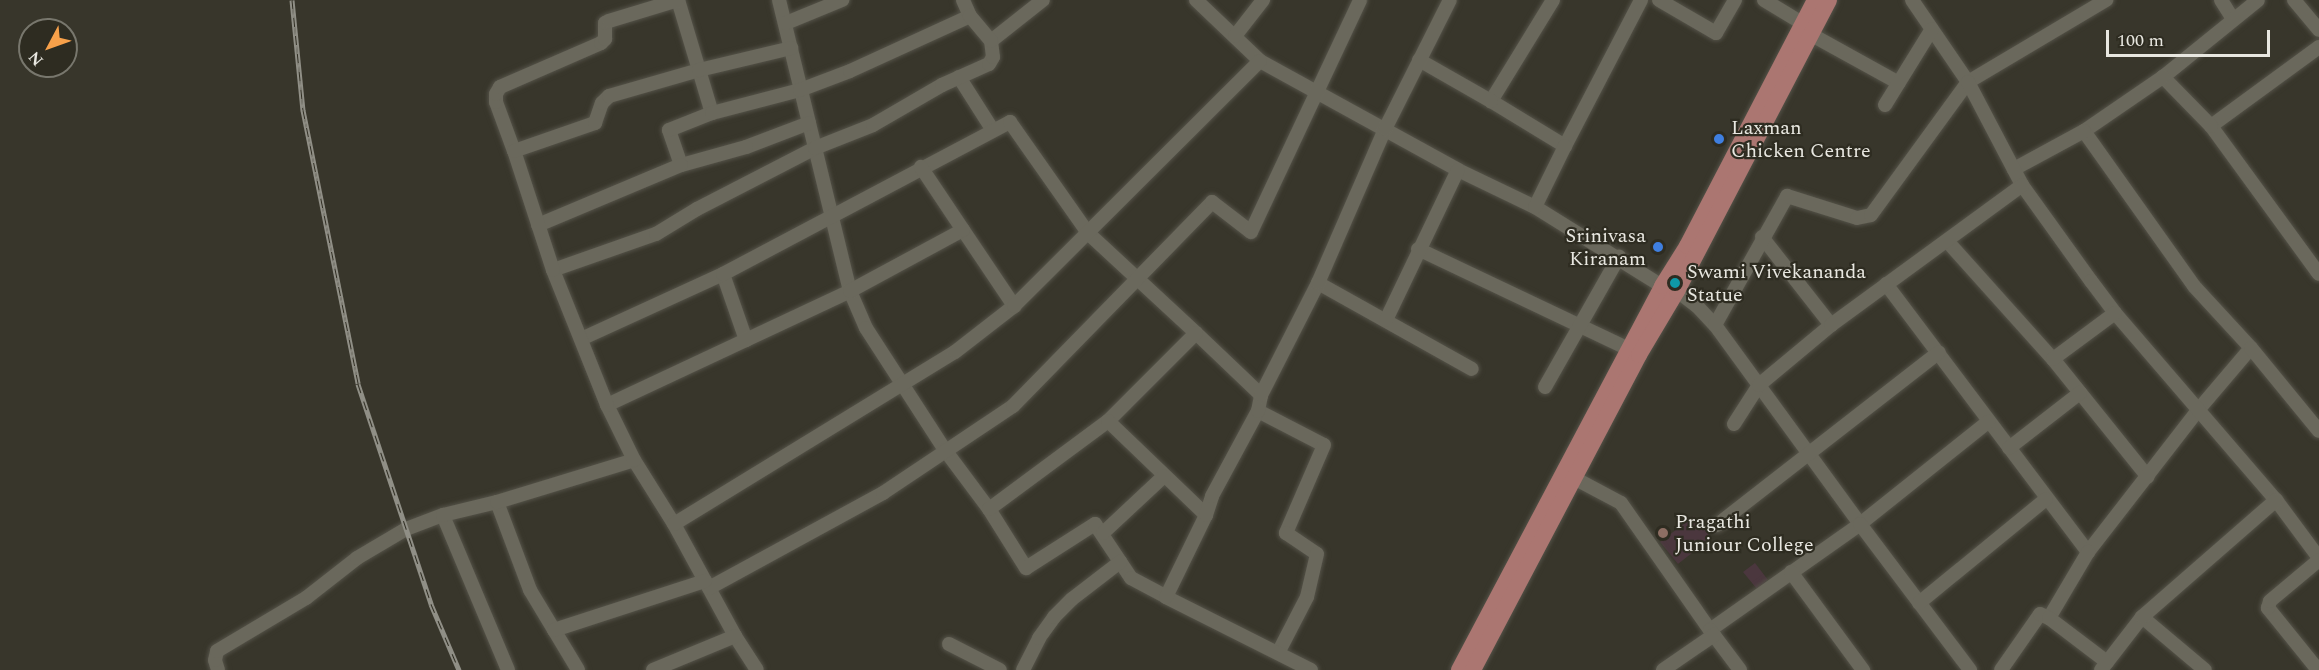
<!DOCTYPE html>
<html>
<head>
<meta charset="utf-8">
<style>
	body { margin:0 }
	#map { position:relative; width:2319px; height:670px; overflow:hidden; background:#38362b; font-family:Spectral,serif }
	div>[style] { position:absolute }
	.education>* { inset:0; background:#4b373e }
	.roads { filter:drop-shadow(0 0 2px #545248) drop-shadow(0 0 2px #545248) }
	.minor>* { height:14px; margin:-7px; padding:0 7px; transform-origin:7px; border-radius:7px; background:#6a685c }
	.major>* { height:16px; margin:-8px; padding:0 8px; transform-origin:8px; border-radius:8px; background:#ab7671 }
	.rail>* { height:5px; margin-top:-2.5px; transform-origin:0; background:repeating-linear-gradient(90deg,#2e2c21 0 9px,#908f86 0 18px); box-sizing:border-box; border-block:2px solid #908f86 }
	.dots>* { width:16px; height:16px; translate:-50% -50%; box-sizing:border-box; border:3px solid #2e2c21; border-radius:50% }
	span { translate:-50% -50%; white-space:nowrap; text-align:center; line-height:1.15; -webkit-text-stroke:4.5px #2e2c21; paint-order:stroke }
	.poi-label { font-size:20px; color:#e8e7e0 }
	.left { translate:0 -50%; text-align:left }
	.right { translate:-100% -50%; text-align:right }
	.north { position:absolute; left:18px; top:18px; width:60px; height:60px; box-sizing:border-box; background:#2e2c21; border:2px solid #78776d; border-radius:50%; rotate:229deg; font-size:16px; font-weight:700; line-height:24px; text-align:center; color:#e8e7e0 }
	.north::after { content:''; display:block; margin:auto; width:21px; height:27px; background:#f8a14a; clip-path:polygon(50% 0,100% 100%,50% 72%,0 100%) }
	.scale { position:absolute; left:2106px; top:30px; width:164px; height:27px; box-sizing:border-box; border:3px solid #e8e7e0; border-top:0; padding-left:8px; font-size:18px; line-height:21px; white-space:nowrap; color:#e8e7e0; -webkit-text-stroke:4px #2e2c21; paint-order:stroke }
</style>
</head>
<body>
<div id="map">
	<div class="education">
		<div style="clip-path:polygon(1694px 516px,1711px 538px,1678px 564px,1660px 542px)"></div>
		<div style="clip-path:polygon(1755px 563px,1768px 580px,1757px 589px,1743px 572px)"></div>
	</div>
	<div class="roads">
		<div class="minor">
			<div style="left:678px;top:0;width:118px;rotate:73.3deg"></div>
			<div style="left:779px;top:0;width:300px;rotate:76.3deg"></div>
			<div style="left:850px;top:291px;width:40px;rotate:66.6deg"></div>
			<div style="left:866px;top:328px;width:145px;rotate:57.1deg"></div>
			<div style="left:945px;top:450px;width:74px;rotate:53.3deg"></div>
			<div style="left:989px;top:509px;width:70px;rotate:57.9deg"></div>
			<div style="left:1026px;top:568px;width:82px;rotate:-32.5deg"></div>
			<div style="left:1095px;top:524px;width:65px;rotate:56.3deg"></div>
			<div style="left:1131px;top:578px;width:40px;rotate:28deg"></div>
			<div style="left:1196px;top:0;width:88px;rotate:43.6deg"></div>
			<div style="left:1260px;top:61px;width:226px;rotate:28.8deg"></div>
			<div style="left:1458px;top:170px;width:85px;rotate:25.7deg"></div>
			<div style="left:1535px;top:207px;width:150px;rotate:31.9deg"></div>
			<div style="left:1553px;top:0;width:119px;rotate:121.5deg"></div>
			<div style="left:1491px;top:101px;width:87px;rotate:31.3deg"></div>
			<div style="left:1565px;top:146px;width:165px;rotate:-62.5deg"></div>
			<div style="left:1659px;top:0;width:66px;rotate:30.1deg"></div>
			<div style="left:1716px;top:33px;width:38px;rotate:-60deg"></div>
			<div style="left:1764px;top:0;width:44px;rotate:31.2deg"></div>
			<div style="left:1912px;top:0;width:99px;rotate:55.7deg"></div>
			<div style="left:1968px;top:82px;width:161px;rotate:-30.7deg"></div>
			<div style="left:2221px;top:0;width:22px;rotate:58deg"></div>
			<div style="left:2294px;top:0;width:39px;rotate:50deg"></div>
			<div style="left:786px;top:23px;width:61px;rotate:-22.3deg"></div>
			<div style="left:1812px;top:35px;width:99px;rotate:28.9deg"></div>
			<div style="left:1235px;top:36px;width:46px;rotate:-52.1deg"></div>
			<div style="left:991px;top:41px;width:66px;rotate:-38.3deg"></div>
			<div style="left:2319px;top:47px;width:134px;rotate:143.8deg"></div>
			<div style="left:2211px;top:126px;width:183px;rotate:53.9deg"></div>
			<div style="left:1419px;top:60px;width:83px;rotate:29.7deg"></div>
			<div style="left:959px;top:77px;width:62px;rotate:57.6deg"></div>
			<div style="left:1885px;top:105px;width:89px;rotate:-58.3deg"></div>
			<div style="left:809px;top:123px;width:67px;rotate:159.1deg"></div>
			<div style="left:746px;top:147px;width:67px;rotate:164.5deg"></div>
			<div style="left:681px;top:165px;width:37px;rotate:-109deg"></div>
			<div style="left:669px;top:130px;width:46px;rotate:-21.6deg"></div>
			<div style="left:712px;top:113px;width:91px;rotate:-14.6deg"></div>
			<div style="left:800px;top:90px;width:53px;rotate:-20.8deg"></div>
			<div style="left:850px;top:71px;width:132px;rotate:-24.6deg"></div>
			<div style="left:970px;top:16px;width:17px;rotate:-114deg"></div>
			<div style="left:2211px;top:126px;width:69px;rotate:-134.4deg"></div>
			<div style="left:2163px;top:77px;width:122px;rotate:-39deg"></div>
			<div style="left:2084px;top:131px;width:96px;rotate:-34.4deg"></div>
			<div style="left:514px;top:151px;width:52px;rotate:-110.2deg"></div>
			<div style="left:496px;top:102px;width:8px;rotate:-90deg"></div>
			<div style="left:496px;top:94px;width:8px;rotate:-60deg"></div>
			<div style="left:500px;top:87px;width:110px;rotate:-23.5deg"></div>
			<div style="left:601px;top:43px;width:6px;rotate:-45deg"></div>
			<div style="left:605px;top:39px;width:16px;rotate:-90deg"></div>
			<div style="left:605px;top:23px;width:4px;rotate:-27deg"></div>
			<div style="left:609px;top:21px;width:72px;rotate:-16.9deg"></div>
			<div style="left:1535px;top:207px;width:68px;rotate:-63.8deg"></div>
			<div style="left:538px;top:225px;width:155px;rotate:-22.8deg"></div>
			<div style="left:963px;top:230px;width:92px;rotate:56.1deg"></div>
			<div style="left:1762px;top:237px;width:112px;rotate:51.9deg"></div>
			<div style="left:1947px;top:241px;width:159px;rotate:48.1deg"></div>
			<div style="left:2053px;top:359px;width:151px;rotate:51.2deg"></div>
			<div style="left:1418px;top:249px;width:233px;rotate:25.4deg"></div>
			<div style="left:553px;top:270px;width:109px;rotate:-19.3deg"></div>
			<div style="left:656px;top:234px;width:48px;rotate:-31.4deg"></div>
			<div style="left:697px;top:209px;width:133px;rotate:-27.3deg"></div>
			<div style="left:815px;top:148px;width:62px;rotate:-21.6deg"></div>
			<div style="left:873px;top:125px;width:80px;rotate:-30.1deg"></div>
			<div style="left:942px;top:85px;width:51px;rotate:-24.1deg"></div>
			<div style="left:989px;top:64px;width:8px;rotate:-60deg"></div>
			<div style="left:993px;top:57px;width:16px;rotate:-97deg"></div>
			<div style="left:991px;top:41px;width:33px;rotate:-130deg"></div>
			<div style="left:723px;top:274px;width:70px;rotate:70.8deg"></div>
			<div style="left:1318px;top:283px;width:176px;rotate:29.2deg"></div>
			<div style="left:1886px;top:284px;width:336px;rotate:53deg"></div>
			<div style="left:2088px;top:552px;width:181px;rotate:-52.2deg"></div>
			<div style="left:2199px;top:409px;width:80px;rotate:-49.6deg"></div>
			<div style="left:2251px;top:348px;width:84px;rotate:-132.6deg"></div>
			<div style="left:2194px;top:286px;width:190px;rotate:-125.4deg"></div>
			<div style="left:2084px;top:131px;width:80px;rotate:151.5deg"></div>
			<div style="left:1677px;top:291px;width:25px;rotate:37deg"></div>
			<div style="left:1697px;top:306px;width:26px;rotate:47deg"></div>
			<div style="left:1715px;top:325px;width:246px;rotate:53.9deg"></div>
			<div style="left:1860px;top:524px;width:164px;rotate:-38.6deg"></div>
			<div style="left:1386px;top:320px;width:166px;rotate:-64.4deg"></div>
			<div style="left:1715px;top:325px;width:148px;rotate:-60.8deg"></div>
			<div style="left:1787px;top:196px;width:73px;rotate:17.4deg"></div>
			<div style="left:1857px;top:218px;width:14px;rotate:-12deg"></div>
			<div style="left:1871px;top:215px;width:165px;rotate:-53.9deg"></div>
			<div style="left:1968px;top:82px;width:116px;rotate:62.3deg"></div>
			<div style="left:2022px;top:185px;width:118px;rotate:54.3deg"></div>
			<div style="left:2091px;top:281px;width:40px;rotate:53deg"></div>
			<div style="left:2115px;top:313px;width:247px;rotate:49.3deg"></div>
			<div style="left:2276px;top:500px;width:72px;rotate:53.4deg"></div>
			<div style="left:1196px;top:333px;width:90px;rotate:43.6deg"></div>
			<div style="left:581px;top:339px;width:156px;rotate:-24.6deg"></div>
			<div style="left:723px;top:274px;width:325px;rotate:-27.9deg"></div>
			<div style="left:1010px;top:122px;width:136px;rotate:54.9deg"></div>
			<div style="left:1088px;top:233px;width:147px;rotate:42.8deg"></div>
			<div style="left:1196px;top:333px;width:124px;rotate:135deg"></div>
			<div style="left:1108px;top:421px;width:148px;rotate:143.5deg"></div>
			<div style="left:2251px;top:348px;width:107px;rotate:50.7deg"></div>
			<div style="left:2053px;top:359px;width:77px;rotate:-36.6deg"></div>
			<div style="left:1545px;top:387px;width:150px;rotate:-60.4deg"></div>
			<div style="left:607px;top:405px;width:268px;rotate:-25.1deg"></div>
			<div style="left:850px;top:291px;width:128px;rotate:-28.4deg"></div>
			<div style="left:963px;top:230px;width:76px;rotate:-123.7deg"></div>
			<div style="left:1258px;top:411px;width:74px;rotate:27.3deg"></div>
			<div style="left:1324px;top:445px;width:96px;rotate:113.4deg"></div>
			<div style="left:1286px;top:533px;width:37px;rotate:34deg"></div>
			<div style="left:1317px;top:554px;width:44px;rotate:103.1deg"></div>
			<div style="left:1307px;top:597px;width:63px;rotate:117.4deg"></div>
			<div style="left:1108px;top:421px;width:136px;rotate:43.8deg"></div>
			<div style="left:1734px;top:424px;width:46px;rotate:-57.3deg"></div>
			<div style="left:1759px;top:385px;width:94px;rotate:-39.8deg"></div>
			<div style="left:1831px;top:325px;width:237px;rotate:-36.2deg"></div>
			<div style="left:2009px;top:448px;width:90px;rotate:-37.8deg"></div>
			<div style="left:634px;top:460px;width:75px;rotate:58deg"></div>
			<div style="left:674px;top:524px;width:128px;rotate:61.4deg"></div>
			<div style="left:735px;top:636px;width:40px;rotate:57.1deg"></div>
			<div style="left:1574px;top:478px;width:53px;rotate:28deg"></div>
			<div style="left:1621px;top:503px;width:155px;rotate:55deg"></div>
			<div style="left:1710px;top:630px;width:184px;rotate:-35.2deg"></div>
			<div style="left:1860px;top:524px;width:183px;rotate:53deg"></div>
			<div style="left:497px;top:502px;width:94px;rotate:69.4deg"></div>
			<div style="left:530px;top:590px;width:93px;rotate:59deg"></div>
			<div style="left:674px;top:524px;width:329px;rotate:-31.5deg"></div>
			<div style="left:955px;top:352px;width:75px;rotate:-37.9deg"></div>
			<div style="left:1014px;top:306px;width:347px;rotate:-44.9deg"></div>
			<div style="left:1717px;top:525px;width:281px;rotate:-37.9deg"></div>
			<div style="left:1103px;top:533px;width:83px;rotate:-43.1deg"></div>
			<div style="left:1791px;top:572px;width:122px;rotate:53.7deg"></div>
			<div style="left:709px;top:588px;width:198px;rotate:-28.6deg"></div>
			<div style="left:883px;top:493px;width:156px;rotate:-33.8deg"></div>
			<div style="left:1013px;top:406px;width:285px;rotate:-45.7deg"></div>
			<div style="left:1212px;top:202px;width:49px;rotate:37.6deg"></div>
			<div style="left:1251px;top:232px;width:256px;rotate:-64.8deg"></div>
			<div style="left:1919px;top:603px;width:164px;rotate:-39.3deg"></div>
			<div style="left:2142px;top:617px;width:82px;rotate:40.1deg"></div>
			<div style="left:2049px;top:618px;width:77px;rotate:-59.4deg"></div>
			<div style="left:554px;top:630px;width:159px;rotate:-18deg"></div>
			<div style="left:1710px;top:630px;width:50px;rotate:53.1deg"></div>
			<div style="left:949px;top:644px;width:57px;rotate:27deg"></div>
			<div style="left:218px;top:670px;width:10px;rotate:-107deg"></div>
			<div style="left:215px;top:660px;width:9px;rotate:-77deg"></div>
			<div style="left:217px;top:651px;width:104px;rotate:-30.8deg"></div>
			<div style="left:306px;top:598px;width:65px;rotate:-38.1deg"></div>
			<div style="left:357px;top:558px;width:57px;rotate:-30.6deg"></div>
			<div style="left:406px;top:529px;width:40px;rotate:-21deg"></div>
			<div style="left:508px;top:670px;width:168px;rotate:-112.8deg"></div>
			<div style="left:443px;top:515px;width:56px;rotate:-13.5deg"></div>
			<div style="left:497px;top:502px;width:143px;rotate:-17deg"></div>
			<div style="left:634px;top:460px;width:61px;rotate:-116.1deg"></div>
			<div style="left:607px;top:405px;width:145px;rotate:-111.8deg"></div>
			<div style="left:553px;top:270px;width:125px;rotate:-108.1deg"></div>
			<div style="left:514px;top:151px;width:86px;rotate:-19.1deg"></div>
			<div style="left:595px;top:123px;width:21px;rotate:-71deg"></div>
			<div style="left:602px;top:103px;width:10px;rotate:-45deg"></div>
			<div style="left:609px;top:96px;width:94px;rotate:-16.1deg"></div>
			<div style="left:699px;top:70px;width:95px;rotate:-13.4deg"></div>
			<div style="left:653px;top:670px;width:89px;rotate:-22.5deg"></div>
			<div style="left:1023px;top:670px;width:36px;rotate:-63deg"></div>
			<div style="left:1039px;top:638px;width:26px;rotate:-54deg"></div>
			<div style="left:1054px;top:617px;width:25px;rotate:-45deg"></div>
			<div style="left:1072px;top:599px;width:61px;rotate:-37.6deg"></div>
			<div style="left:1311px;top:670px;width:162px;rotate:-153.3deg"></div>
			<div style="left:1166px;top:597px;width:91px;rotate:-64deg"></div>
			<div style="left:1206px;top:515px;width:20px;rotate:-72deg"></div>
			<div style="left:1212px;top:496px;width:97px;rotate:-61.6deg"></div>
			<div style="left:1258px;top:411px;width:16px;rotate:-79deg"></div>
			<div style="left:1261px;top:395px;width:126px;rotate:-63deg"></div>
			<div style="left:1318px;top:283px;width:168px;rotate:-66.5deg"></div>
			<div style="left:1385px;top:129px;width:144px;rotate:-63.3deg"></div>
			<div style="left:1663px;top:670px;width:62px;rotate:-34.5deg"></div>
			<div style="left:2001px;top:670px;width:68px;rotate:-55.1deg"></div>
			<div style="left:2040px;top:614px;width:10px;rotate:24deg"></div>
			<div style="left:2049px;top:618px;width:73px;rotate:37.2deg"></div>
			<div style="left:2101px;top:670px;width:67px;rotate:-52.3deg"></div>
			<div style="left:2142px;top:617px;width:178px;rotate:-41.1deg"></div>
			<div style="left:2318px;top:670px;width:80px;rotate:-128.9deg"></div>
			<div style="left:2268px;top:608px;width:7px;rotate:-74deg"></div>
			<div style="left:2270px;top:601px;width:64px;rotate:-39.9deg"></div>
		</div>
		<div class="major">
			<div style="left:1459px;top:670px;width:434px;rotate:-62.1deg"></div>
			<div style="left:1662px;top:286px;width:47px;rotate:-58deg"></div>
			<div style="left:1687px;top:246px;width:277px;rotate:-62.5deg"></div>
			<div style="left:1473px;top:670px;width:356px;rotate:-62.2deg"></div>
			<div style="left:1639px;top:355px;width:74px;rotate:-59.3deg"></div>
			<div style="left:1677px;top:291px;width:328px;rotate:-62.4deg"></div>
		</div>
	</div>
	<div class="rail">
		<div style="left:292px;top:0;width:111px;rotate:84.3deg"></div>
		<div style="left:303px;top:110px;width:279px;rotate:78.6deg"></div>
		<div style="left:358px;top:384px;width:232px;rotate:71.6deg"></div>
		<div style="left:431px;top:604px;width:72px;rotate:67deg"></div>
	</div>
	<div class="dots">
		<div style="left:1719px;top:139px;background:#3f7fe0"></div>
		<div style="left:1658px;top:247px;background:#3f7fe0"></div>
		<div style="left:1675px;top:283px;background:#0f9aa8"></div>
		<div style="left:1663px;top:533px;background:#8d6e63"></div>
	</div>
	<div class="poi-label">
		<span class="left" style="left:1731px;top:140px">Laxman<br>Chicken Centre</span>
		<span class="right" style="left:1646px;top:248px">Srinivasa<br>Kiranam</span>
		<span class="left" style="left:1687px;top:284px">Swami Vivekananda<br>Statue</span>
		<span class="left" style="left:1675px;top:534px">Pragathi<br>Juniour College</span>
	</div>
	<div class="north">N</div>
	<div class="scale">100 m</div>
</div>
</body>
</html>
